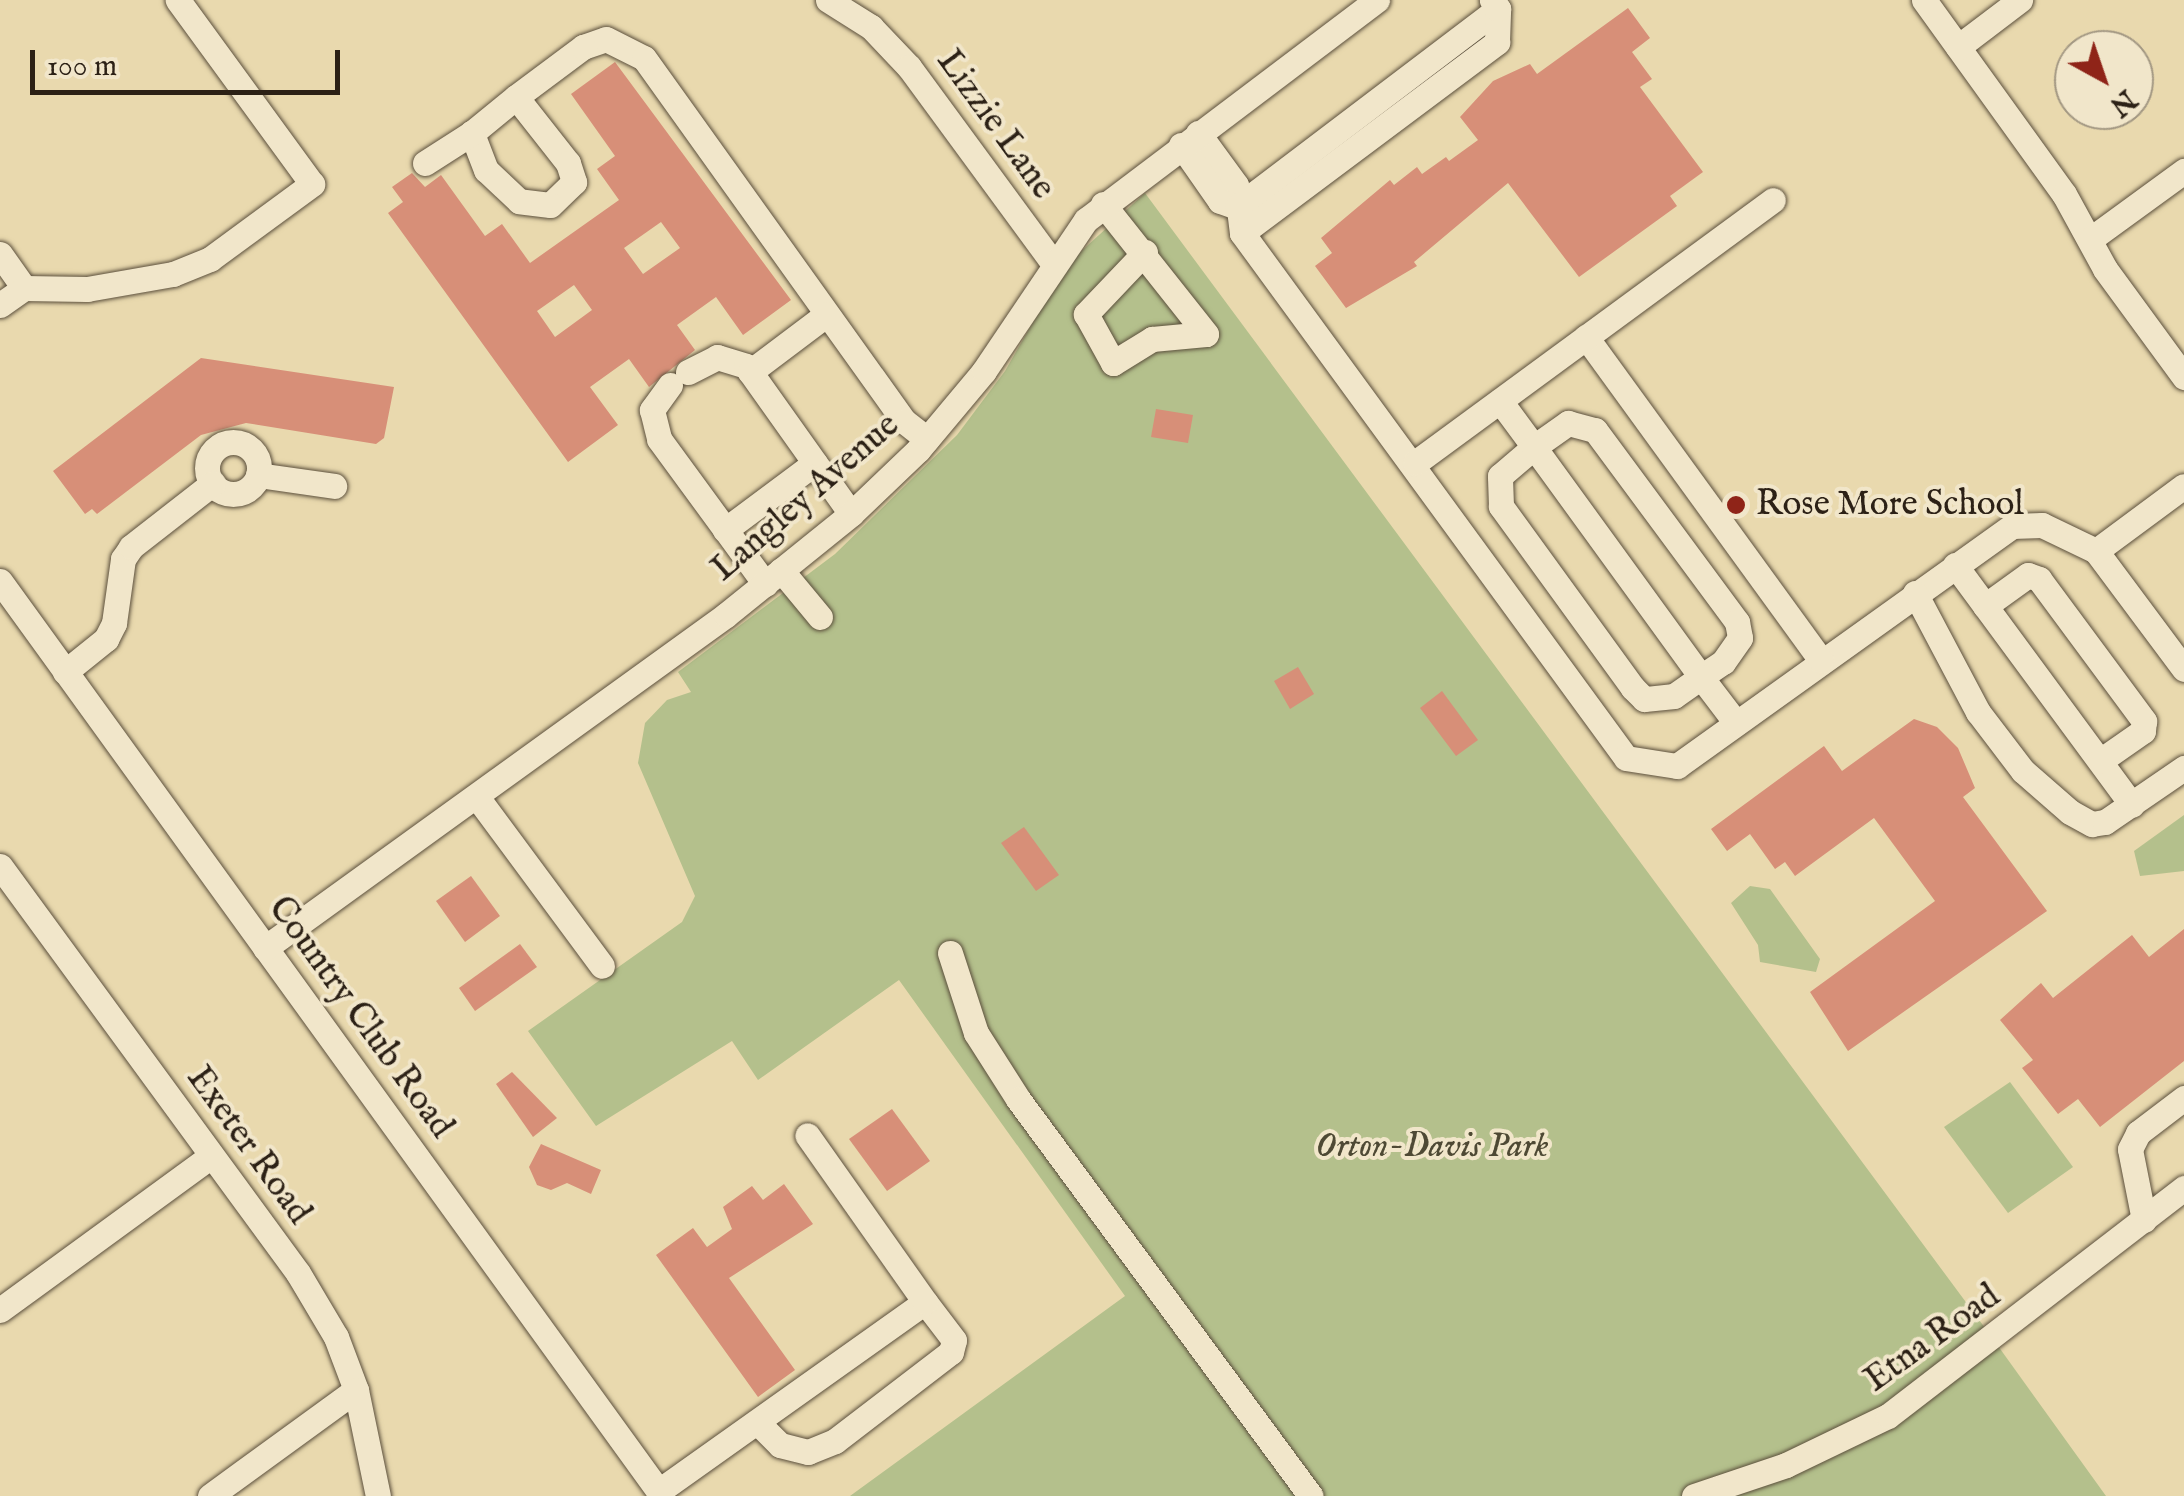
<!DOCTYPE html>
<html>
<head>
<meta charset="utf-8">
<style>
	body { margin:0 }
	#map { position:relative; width:2184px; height:1496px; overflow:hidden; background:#e9d9ae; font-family:"IM FELL English",serif }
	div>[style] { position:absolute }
	.green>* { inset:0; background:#b4c08c }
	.building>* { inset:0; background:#d78f78 }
	.roads { filter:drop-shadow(0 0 2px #5b4f3c) drop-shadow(0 0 2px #5b4f3c) }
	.minor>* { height:25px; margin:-12.5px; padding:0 12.5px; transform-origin:12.5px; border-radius:12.5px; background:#f1e6ca }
	.minor>.ring { margin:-12.5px; padding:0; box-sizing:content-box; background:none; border:25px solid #f1e6ca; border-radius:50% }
	.dots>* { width:28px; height:28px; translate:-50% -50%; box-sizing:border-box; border:5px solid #f1e6ca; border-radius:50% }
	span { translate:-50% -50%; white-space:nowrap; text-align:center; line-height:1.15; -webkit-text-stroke:8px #f1e6ca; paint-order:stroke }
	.street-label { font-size:35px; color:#2c2116 }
	.poi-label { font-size:35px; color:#2c2116 }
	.left { translate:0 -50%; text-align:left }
	.park-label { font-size:35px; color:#4e4934; font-style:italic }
	.north { position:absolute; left:2054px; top:30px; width:100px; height:100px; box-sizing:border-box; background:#f1e6ca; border:2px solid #a29782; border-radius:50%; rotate:140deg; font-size:28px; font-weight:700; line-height:40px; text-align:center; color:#2c2116 }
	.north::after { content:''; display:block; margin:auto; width:35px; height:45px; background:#8f2418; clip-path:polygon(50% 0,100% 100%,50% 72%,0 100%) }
	.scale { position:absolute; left:30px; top:50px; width:310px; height:45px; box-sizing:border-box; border:5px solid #2c2116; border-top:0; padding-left:12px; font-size:30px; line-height:35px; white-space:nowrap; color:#2c2116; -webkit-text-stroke:8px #f1e6ca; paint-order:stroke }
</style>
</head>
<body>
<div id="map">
	<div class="green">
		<div style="clip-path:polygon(1145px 193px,1988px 1332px,2106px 1496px,850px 1496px,1125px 1296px,899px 980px,758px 1080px,732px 1041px,596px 1126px,528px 1031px,682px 922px,695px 896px,638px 763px,645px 723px,667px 700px,691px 692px,678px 672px,835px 554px,957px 435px,1005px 371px,1065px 266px)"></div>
		<div style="clip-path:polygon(2184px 815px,2184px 871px,2140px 876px,2134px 851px)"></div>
		<div style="clip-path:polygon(1750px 886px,1770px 889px,1820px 959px,1816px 972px,1760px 962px,1758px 945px,1731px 903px)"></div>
		<div style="clip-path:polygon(2010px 1082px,2073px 1167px,2008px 1213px,1944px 1127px)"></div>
	</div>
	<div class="building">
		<div style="clip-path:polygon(1628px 8px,1650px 38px,1632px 52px,1652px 79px,1640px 87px,1703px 172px,1670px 196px,1677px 206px,1579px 277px,1508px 183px,1414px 262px,1417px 266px,1346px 308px,1315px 266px,1332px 253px,1321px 238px,1390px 180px,1394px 185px,1417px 167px,1422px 174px,1446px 157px,1449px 161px,1478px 140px,1460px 117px,1493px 81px,1530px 64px,1537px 74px)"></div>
		<div style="clip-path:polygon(evenodd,615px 62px,791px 300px,743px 335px,716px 297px,677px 325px,695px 350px,649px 387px,629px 359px,590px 387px,618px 425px,568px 462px,388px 213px,403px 202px,392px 187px,412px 173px,425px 187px,441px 175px,485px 236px,502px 224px,530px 263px,619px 200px,597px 169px,615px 156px,571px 94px,615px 62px,661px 222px,680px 248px,643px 274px,624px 248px,661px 222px,615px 62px,574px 285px,592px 310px,555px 337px,537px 311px,574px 285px)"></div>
		<div style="clip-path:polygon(201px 358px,394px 387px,384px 438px,376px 444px,246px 423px,201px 435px,97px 514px,92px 509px,85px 514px,53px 471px)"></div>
		<div style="clip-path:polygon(1156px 409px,1193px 415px,1188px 443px,1151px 437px)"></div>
		<div style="clip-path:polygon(1298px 667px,1314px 694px,1290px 709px,1274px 681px)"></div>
		<div style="clip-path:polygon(1442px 691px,1478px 740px,1456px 756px,1420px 708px)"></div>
		<div style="clip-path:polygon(1914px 719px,1937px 727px,1958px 748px,1975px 788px,1963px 797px,2047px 911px,1848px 1051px,1810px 992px,1935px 901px,1874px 818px,1795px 876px,1785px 862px,1775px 869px,1750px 834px,1727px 851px,1711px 829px,1824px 746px,1842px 771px)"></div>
		<div style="clip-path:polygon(1024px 827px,1059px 875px,1036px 891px,1001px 843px)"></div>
		<div style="clip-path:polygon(471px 876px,500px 916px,465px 942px,436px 901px)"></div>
		<div style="clip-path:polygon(2184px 929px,2184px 1061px,2100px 1127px,2078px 1099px,2058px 1114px,2022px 1068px,2033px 1060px,2000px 1020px,2041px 983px,2053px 998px,2132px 935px,2149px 957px)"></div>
		<div style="clip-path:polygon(520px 944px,537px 967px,475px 1011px,459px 988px)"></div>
		<div style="clip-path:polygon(512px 1072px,557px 1118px,533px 1137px,496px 1084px)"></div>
		<div style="clip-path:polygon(892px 1109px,930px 1161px,887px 1191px,849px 1139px)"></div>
		<div style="clip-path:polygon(541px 1144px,601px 1170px,591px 1194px,567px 1183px,551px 1190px,537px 1185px,529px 1167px)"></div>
		<div style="clip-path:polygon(784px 1184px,813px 1224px,729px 1278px,795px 1370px,758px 1397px,656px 1255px,693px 1228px,707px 1247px,732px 1229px,723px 1207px,752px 1186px,763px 1200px)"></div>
	</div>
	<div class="roads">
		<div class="minor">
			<div style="left:828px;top:0;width:51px;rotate:32.1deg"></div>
			<div style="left:871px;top:27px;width:55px;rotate:46.5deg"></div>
			<div style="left:909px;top:67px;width:242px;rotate:53.7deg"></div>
			<div style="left:1924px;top:0;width:239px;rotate:54.2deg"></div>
			<div style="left:2064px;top:194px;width:85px;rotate:61.3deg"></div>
			<div style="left:2105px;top:269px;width:134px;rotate:53.8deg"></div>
			<div style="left:1958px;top:47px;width:78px;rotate:-37.2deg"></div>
			<div style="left:516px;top:97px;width:84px;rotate:51.8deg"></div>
			<div style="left:568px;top:163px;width:20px;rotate:72deg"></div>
			<div style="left:574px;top:182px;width:33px;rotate:136deg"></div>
			<div style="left:550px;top:205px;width:31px;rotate:-173deg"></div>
			<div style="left:519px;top:201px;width:45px;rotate:-136.8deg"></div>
			<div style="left:486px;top:170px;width:40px;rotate:-111deg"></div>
			<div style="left:472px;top:133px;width:57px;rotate:-39.3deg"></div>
			<div style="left:516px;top:97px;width:84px;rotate:-36.7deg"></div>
			<div style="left:583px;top:47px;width:24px;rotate:-19deg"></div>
			<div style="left:606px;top:39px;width:42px;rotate:26.6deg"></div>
			<div style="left:644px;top:58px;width:447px;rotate:54.4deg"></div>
			<div style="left:904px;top:421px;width:29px;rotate:38deg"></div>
			<div style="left:1198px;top:133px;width:64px;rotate:53.8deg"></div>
			<div style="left:1236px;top:185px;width:48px;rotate:82.9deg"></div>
			<div style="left:1242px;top:233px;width:650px;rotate:53.82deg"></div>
			<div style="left:1626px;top:758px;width:52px;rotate:8.9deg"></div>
			<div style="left:1677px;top:766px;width:412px;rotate:-35.6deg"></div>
			<div style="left:2012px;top:526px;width:30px;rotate:-2deg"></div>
			<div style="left:2042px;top:525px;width:60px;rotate:25.7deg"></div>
			<div style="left:2096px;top:551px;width:147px;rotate:53.3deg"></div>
			<div style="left:1181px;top:145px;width:68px;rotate:55.1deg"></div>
			<div style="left:1220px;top:201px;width:18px;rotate:19deg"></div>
			<div style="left:425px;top:163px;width:56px;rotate:-32.6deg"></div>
			<div style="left:1103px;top:204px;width:166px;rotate:51.6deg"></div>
			<div style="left:1237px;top:207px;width:328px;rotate:-37.2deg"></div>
			<div style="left:1242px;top:233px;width:319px;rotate:-36.8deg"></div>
			<div style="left:1497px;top:42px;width:33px;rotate:-88deg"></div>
			<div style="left:1498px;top:9px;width:11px;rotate:-124deg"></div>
			<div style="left:2092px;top:238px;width:114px;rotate:-36.1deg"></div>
			<div style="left:1145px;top:252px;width:86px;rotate:133.6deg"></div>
			<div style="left:1086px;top:314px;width:56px;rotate:61.1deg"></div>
			<div style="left:1113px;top:363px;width:46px;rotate:-31.6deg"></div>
			<div style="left:1152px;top:339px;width:54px;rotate:-5.3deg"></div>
			<div style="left:0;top:254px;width:42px;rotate:54.8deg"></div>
			<div style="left:0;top:305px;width:29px;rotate:-35deg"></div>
			<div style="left:24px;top:288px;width:63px;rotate:0.9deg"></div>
			<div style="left:87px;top:289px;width:87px;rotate:-9.9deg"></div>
			<div style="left:173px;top:274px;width:40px;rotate:-22deg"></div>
			<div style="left:210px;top:259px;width:127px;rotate:-36.3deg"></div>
			<div style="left:312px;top:184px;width:228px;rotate:-126.1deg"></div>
			<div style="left:1586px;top:337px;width:400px;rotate:54deg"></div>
			<div style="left:688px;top:372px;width:33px;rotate:-27deg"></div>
			<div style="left:717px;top:357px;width:30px;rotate:17deg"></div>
			<div style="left:746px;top:366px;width:181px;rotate:54.6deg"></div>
			<div style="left:750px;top:372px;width:96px;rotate:-37deg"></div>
			<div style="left:670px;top:385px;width:31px;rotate:126deg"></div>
			<div style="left:652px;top:410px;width:30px;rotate:76deg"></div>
			<div style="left:659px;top:439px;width:180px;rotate:53.8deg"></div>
			<div style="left:1500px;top:401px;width:57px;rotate:53.5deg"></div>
			<div style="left:1534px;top:447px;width:42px;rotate:-35.2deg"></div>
			<div style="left:1568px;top:423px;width:28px;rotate:15deg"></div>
			<div style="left:1595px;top:430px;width:239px;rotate:53.5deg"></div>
			<div style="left:1737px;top:622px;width:16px;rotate:79deg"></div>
			<div style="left:1740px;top:638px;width:29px;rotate:125deg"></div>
			<div style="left:1723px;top:662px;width:27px;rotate:146deg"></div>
			<div style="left:1701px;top:677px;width:33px;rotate:145deg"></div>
			<div style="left:1674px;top:696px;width:30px;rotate:174deg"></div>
			<div style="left:1644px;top:699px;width:16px;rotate:-135deg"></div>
			<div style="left:1633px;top:688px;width:225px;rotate:-126deg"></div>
			<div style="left:1501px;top:506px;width:30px;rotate:-92deg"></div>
			<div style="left:1500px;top:476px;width:45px;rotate:-40.5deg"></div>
			<div style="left:1534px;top:447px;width:284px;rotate:54deg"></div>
			<div style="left:1701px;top:677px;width:58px;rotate:52.7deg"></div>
			<div class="ring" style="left:207px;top:442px;width:27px;height:27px"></div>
			<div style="left:1415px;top:463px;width:444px;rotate:-36.3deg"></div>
			<div style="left:258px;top:475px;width:77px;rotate:8.2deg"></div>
			<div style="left:725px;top:530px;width:112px;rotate:-36.7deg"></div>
			<div style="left:2096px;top:551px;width:109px;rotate:-36.5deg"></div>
			<div style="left:1955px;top:565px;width:298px;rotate:53.6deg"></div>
			<div style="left:781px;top:570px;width:61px;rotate:50.3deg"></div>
			<div style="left:0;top:581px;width:1129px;rotate:54.11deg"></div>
			<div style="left:1915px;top:593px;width:135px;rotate:62.1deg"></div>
			<div style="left:1978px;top:712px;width:74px;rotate:52.7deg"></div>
			<div style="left:2023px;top:771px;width:62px;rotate:41.1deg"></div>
			<div style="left:2070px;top:812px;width:25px;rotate:29deg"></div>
			<div style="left:2092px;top:824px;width:13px;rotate:-9deg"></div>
			<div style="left:2105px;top:822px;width:96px;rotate:-34.4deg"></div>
			<div style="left:1985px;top:606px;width:53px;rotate:-35.8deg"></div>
			<div style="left:2028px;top:575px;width:12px;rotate:20deg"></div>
			<div style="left:2039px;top:579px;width:177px;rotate:53.5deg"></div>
			<div style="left:2144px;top:721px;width:10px;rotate:96deg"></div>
			<div style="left:2143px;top:731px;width:52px;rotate:145.1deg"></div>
			<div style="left:65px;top:672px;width:53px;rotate:-38.8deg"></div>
			<div style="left:106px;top:639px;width:18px;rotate:-63deg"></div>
			<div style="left:114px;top:623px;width:65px;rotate:-82deg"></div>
			<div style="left:123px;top:559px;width:14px;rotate:-56deg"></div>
			<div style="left:131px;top:547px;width:104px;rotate:-38deg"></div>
			<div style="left:477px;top:797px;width:210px;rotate:53.5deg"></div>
			<div style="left:0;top:866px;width:504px;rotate:53.79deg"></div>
			<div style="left:298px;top:1273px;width:74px;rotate:59.3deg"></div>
			<div style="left:336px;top:1337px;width:57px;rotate:69.3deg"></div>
			<div style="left:356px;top:1390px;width:108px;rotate:78.3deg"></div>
			<div style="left:265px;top:948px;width:569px;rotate:-35.84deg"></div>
			<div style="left:726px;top:615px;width:161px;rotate:-38.9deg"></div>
			<div style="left:851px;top:514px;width:93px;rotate:-43.7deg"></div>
			<div style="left:918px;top:450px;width:103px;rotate:-50.1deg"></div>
			<div style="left:984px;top:371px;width:182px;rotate:-56deg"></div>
			<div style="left:1086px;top:220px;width:365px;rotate:-37.1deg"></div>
			<div style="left:950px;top:953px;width:84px;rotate:72deg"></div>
			<div style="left:976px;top:1033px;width:78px;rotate:57.5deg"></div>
			<div style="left:1018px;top:1099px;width:493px;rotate:53.6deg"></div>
			<div style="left:2144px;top:1220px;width:72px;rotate:-101.2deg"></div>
			<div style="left:2130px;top:1149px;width:18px;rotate:-63deg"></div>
			<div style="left:2138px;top:1133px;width:58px;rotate:-37.3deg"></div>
			<div style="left:0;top:1310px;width:261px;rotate:-36.1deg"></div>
			<div style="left:758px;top:1423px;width:31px;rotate:45deg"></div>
			<div style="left:780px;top:1445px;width:29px;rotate:14deg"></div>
			<div style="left:808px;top:1452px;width:29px;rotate:-22deg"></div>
			<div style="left:835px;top:1441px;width:146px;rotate:-37.5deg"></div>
			<div style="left:951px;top:1352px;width:12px;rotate:-76deg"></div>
			<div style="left:954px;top:1340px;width:48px;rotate:-127.3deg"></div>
			<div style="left:659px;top:1491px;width:326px;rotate:-35.4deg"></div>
			<div style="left:925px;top:1302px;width:204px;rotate:-125.2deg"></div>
			<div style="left:210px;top:1496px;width:180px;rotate:-36deg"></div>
			<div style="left:1694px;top:1496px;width:97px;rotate:-18.6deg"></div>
			<div style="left:1786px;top:1465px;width:113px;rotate:-25.7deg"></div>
			<div style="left:1888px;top:1416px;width:374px;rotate:-37.6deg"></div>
		</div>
	</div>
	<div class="dots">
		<div style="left:1736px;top:505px;background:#8f2418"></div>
	</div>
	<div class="street-label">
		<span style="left:995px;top:125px;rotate:54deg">Lizzie Lane</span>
		<span style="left:806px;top:498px;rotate:-41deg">Langley Avenue</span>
		<span style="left:360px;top:1018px;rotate:54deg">Country Club Road</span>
		<span style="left:248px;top:1146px;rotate:54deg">Exeter Road</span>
		<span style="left:1933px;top:1339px;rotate:-36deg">Etna Road</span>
	</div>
	<div class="poi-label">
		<span class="left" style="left:1756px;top:505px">Rose More School</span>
	</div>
	<div class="park-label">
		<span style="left:1432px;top:1147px">Orton-Davis Park</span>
	</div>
	<div class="north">N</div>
	<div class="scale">100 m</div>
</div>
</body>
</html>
